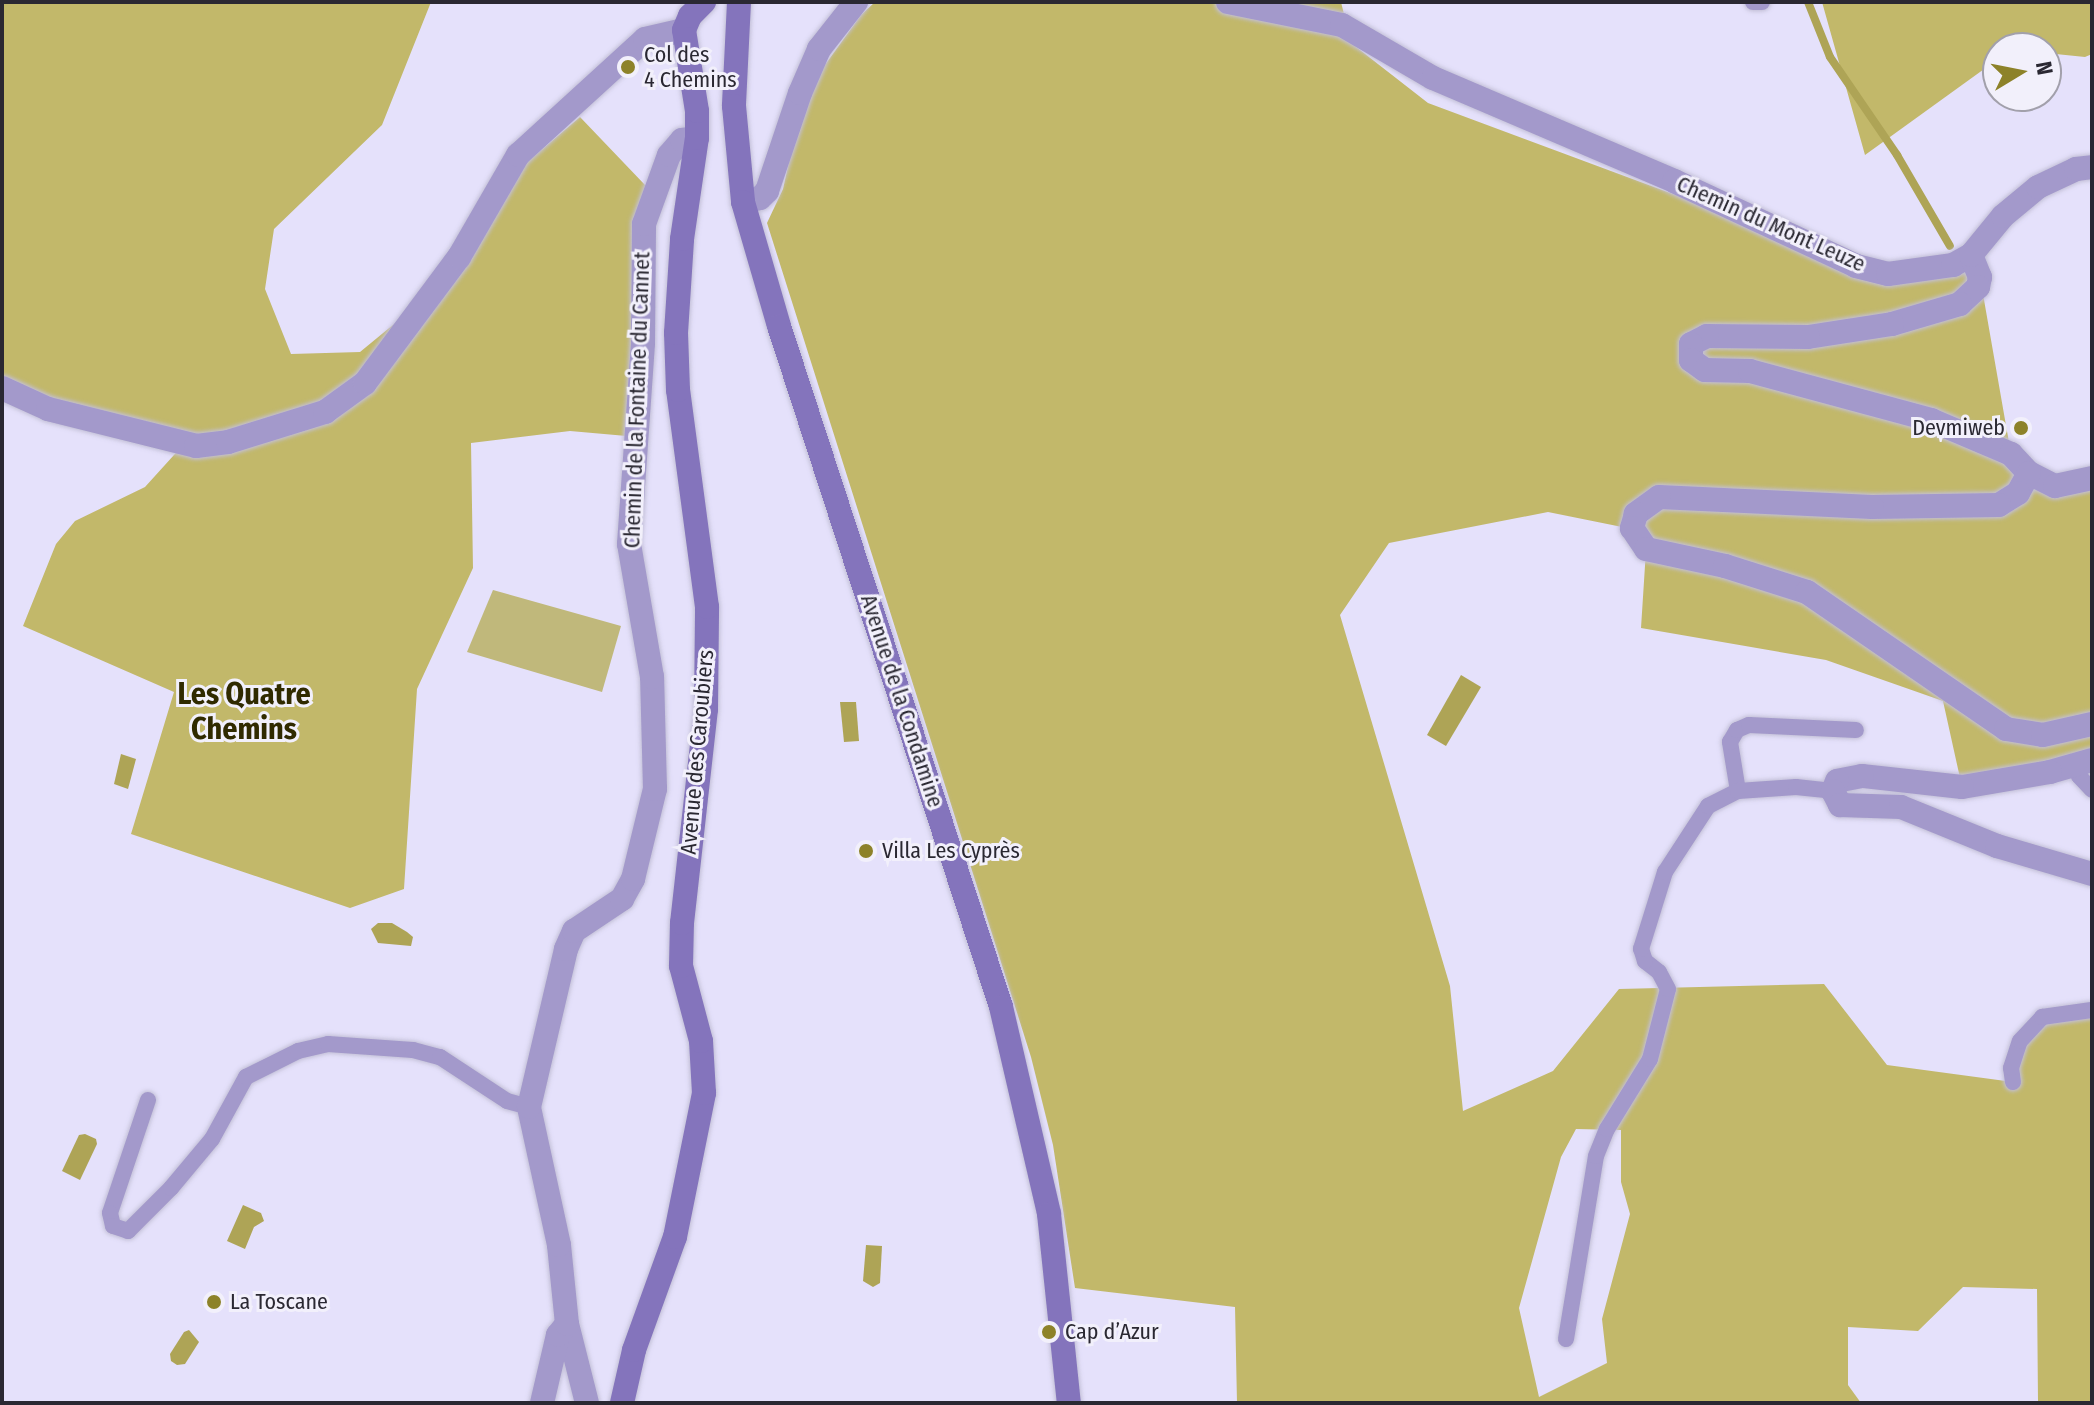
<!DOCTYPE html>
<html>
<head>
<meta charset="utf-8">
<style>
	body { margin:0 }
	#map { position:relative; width:2094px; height:1405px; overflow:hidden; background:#e5e1fb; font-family:"Fira Sans Condensed",sans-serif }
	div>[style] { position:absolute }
	.green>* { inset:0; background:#c0b87b }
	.forest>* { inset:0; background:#c2b86a }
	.water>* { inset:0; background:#aea456 }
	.stream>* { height:8px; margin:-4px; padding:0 4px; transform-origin:4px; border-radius:4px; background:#aea456 }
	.roads { filter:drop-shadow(0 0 2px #c3c0d7) drop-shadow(0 0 2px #c3c0d7) }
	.lane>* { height:16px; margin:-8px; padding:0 8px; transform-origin:8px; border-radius:8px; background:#a399cb }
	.street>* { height:24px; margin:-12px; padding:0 12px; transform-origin:12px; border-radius:12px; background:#a399cb }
	.secondary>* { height:24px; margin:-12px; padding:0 12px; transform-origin:12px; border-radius:12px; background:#8474bc }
	.dots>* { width:22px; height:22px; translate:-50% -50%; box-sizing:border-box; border:4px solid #f2f0fb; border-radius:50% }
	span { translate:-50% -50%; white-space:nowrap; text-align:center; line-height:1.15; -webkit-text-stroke:6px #f2f0fb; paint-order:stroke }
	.poi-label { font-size:22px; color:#2a2832 }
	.left { translate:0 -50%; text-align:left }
	.right { translate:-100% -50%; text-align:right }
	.street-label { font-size:22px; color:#2a2832 }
	.district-label { font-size:30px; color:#302a00; font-weight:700 }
	.frame { position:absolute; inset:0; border:4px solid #2a2832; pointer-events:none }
	.north { position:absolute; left:1982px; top:32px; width:80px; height:80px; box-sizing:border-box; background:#f2f0fb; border:2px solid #a2a0ab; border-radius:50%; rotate:80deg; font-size:22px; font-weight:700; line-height:32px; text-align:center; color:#2a2832 }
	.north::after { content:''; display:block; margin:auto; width:28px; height:36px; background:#8d8229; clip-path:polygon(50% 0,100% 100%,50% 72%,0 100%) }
</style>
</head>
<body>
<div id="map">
	<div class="green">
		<div style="clip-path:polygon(493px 590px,621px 626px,602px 692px,467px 652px)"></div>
	</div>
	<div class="forest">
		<div style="clip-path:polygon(2px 2px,431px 2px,382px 125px,274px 229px,265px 289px,291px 354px,360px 352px,466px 265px,525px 164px,580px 117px,645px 185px,638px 437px,570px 431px,471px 443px,473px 568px,417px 689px,404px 889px,350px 908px,131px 834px,174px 692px,23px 626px,56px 544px,75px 521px,145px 487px,193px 434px,80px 408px,2px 379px)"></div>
		<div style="clip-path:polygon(evenodd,875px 2px,1341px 2px,1351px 43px,1428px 103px,1888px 274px,1953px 265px,1980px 277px,2011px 454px,2029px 473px,2092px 478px,2092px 760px,1962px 787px,1943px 701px,1826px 660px,1641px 628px,1646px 550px,1632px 529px,1548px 512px,1389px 543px,1340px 615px,1450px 986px,1463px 1111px,1553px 1071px,1619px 989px,1824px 984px,1887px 1065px,2013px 1082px,2011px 1068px,2042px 1017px,2092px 1010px,2092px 1403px,2038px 1403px,2037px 1289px,1963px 1287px,1918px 1331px,1848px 1327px,1848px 1385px,1861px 1403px,1237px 1403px,1235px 1307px,1075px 1288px,1053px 1145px,1031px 1057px,767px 223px,783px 189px,804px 94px,861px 15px,875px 2px,1576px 1129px,1621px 1130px,1621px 1182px,1630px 1214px,1602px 1319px,1607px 1363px,1539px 1397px,1519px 1308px,1561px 1157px,1576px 1129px)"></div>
		<div style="clip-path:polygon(1822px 2px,2092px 2px,2092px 54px,2085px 57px,2046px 53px,2046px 48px,1998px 48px,1998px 59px,1865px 155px)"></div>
	</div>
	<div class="water">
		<div style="clip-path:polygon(1461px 675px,1481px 687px,1446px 746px,1427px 735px)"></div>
		<div style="clip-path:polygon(840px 702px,856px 702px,859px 741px,844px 742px)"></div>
		<div style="clip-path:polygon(121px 754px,136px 759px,128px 789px,114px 784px)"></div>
		<div style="clip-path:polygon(378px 923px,392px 923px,407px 932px,413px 937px,411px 946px,378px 943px,371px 929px)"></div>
		<div style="clip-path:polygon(85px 1134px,96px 1139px,97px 1144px,80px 1180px,62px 1171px,79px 1135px)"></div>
		<div style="clip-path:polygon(243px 1205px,261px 1213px,264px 1221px,254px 1227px,245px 1249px,227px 1241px)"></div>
		<div style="clip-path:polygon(866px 1245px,882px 1246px,880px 1283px,873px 1287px,863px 1281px)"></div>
		<div style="clip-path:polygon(189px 1330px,199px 1342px,185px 1364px,177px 1365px,171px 1361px,170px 1354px,184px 1332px)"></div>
	</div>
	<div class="stream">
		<div style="left:1808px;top:2px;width:59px;rotate:68.2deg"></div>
		<div style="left:1830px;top:57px;width:119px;rotate:55.6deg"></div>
		<div style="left:1897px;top:155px;width:105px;rotate:59.8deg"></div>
	</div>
	<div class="roads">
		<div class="lane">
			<div style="left:1753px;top:2px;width:9px"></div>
			<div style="left:2080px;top:763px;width:13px;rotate:94deg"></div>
			<div style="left:2079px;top:776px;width:19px;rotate:47deg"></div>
			<div style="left:1738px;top:791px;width:50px;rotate:-99.3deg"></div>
			<div style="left:1730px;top:742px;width:14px;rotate:-60deg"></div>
			<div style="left:1737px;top:730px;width:13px;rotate:-23deg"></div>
			<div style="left:1749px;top:725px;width:107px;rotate:2.7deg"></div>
			<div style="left:2013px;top:1082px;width:14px;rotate:-98deg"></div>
			<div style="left:2011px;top:1068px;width:28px;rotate:-72deg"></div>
			<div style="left:2020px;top:1041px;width:33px;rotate:-47deg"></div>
			<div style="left:2042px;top:1017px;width:50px;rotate:-8deg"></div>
			<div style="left:148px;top:1100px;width:119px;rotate:108.6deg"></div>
			<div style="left:110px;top:1213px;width:13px;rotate:77deg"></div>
			<div style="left:113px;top:1226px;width:16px;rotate:18deg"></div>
			<div style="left:128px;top:1231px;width:61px;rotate:-45deg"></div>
			<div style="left:171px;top:1188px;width:64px;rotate:-50.1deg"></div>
			<div style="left:212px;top:1139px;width:71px;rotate:-61.3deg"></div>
			<div style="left:246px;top:1077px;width:58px;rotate:-26.6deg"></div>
			<div style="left:298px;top:1051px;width:31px;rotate:-13deg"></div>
			<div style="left:328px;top:1044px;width:85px;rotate:4deg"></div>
			<div style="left:413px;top:1050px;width:28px;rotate:15deg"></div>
			<div style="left:440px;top:1057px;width:80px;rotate:33.3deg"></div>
			<div style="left:507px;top:1101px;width:23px;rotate:15deg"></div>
			<div style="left:1566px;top:1339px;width:185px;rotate:-80.7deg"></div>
			<div style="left:1596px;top:1156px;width:29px;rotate:-68deg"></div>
			<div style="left:1607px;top:1129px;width:82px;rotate:-58.4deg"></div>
			<div style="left:1650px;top:1059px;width:72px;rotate:-75.6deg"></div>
			<div style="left:1668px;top:989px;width:19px;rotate:-118deg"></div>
			<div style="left:1659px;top:972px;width:18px;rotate:-142deg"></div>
			<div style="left:1645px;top:961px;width:13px;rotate:-108deg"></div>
			<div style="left:1641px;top:949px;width:81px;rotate:-72.7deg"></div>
			<div style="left:1665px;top:872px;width:79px;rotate:-56.9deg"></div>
			<div style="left:1708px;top:806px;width:34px;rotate:-27deg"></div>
			<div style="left:1738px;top:791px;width:58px;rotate:-3.9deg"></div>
			<div style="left:1796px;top:787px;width:37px;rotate:6deg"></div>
		</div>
		<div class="street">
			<div style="left:1228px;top:2px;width:116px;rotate:11.4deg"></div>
			<div style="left:1342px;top:25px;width:105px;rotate:30.2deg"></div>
			<div style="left:1433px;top:78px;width:262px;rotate:23.1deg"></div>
			<div style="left:1674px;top:181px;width:201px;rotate:25deg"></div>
			<div style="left:1856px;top:266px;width:33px;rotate:14deg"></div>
			<div style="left:1888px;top:274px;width:66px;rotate:-7.9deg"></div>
			<div style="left:1953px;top:265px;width:21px;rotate:-29deg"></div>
			<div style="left:1971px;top:255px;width:24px;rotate:68deg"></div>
			<div style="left:1980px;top:277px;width:10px;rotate:101deg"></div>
			<div style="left:1978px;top:287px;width:25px;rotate:137deg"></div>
			<div style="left:1960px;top:304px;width:71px;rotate:163.6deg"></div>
			<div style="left:1892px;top:324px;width:85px;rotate:171.2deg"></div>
			<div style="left:1808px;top:337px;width:101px;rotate:-179.4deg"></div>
			<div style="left:1707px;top:336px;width:18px;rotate:153deg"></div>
			<div style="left:1691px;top:344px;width:16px;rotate:90deg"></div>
			<div style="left:1691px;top:360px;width:17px;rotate:36deg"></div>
			<div style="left:1705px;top:370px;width:45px;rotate:1.3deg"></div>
			<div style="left:1750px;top:371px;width:188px;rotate:15.1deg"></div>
			<div style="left:1931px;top:420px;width:87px;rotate:23deg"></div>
			<div style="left:2011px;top:454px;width:26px;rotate:47deg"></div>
			<div style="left:2029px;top:473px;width:29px;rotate:27deg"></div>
			<div style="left:2055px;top:486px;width:38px;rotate:-12deg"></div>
			<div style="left:743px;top:202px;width:17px;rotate:-13deg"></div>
			<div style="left:760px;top:198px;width:10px;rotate:-45deg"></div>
			<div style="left:767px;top:191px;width:103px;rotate:-71.4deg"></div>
			<div style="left:800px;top:93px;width:48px;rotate:-66.6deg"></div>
			<div style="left:819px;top:49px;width:60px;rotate:-51.8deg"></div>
			<div style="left:1971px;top:255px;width:50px;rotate:-50.6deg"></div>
			<div style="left:2003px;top:216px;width:45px;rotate:-39.6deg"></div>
			<div style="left:2038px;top:187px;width:42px;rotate:-25.3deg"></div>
			<div style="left:2076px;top:169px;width:16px;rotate:-7deg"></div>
			<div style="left:2px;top:388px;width:51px;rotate:24.5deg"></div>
			<div style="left:48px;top:409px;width:153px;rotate:14deg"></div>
			<div style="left:196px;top:446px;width:32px;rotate:-7deg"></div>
			<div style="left:228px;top:442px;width:102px;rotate:-17.2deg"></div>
			<div style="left:325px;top:412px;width:49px;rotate:-35.9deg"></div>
			<div style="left:365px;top:383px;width:157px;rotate:-53.3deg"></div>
			<div style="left:459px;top:257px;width:118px;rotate:-60deg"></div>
			<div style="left:518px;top:155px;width:172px;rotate:-42.4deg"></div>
			<div style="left:645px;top:39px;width:40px;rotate:-13deg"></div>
			<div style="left:2029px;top:473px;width:23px;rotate:119deg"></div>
			<div style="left:2018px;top:493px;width:22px;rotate:148deg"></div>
			<div style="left:1999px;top:505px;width:127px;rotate:179.1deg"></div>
			<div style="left:1872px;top:507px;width:213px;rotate:-177.3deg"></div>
			<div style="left:1659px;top:497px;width:29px;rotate:144deg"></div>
			<div style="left:1636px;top:514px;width:15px;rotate:106deg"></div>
			<div style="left:1632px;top:528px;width:25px;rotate:56deg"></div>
			<div style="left:1646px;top:549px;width:81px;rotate:12.1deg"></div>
			<div style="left:1725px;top:566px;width:86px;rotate:17.6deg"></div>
			<div style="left:1807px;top:592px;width:242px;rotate:34.5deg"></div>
			<div style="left:2006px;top:729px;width:37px;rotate:9deg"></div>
			<div style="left:2043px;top:735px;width:50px;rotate:-12.7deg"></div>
			<div style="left:2092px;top:760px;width:44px;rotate:164.1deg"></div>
			<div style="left:2050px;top:772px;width:89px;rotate:170.3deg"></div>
			<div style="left:1962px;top:787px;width:101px;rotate:-173.7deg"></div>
			<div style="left:1862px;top:776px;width:25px;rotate:169deg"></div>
			<div style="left:1837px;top:781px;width:11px;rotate:112deg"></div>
			<div style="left:1833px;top:791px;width:16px;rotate:63deg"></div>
			<div style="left:1840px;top:805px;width:61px;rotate:1.9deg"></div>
			<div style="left:1901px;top:807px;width:104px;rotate:22.1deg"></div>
			<div style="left:1997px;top:846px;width:99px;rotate:16.4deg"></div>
			<div style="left:567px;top:1324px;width:81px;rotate:75.8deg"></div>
			<div style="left:542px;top:1403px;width:70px;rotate:-76.8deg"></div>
			<div style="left:558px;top:1335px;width:14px;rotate:-51deg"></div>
			<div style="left:567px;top:1324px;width:79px;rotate:-95.8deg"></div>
			<div style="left:559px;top:1245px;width:141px;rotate:-102.3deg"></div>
			<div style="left:529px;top:1107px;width:162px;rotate:-76.8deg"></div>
			<div style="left:566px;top:949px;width:20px;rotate:-66deg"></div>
			<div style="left:574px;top:931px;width:58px;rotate:-33.7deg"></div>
			<div style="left:622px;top:899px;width:23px;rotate:-61deg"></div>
			<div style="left:633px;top:879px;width:93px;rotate:-76.3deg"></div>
			<div style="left:655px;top:789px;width:112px;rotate:-91.5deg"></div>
			<div style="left:652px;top:677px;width:135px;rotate:-99.8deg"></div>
			<div style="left:629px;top:544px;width:201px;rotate:-86deg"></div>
			<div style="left:643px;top:343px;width:119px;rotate:-89.5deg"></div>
			<div style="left:644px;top:224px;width:73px;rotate:-70.1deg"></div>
			<div style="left:669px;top:155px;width:20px;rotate:-49deg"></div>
			<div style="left:682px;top:140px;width:15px;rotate:-8deg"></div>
		</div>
		<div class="secondary">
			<div style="left:739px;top:2px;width:104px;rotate:92.8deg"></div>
			<div style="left:734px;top:106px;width:96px;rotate:84.6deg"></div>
			<div style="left:743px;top:202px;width:129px;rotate:73.8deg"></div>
			<div style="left:779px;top:326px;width:716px;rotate:71.94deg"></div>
			<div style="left:1001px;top:1007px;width:212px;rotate:76.9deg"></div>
			<div style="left:1049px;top:1214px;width:190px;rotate:84deg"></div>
			<div style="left:622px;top:1403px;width:54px;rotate:-77.2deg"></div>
			<div style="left:634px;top:1350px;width:120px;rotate:-70.1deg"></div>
			<div style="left:675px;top:1237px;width:147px;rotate:-78.6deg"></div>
			<div style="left:704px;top:1093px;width:52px;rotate:-93.3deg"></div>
			<div style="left:701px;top:1041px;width:78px;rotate:-104.9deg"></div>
			<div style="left:681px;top:966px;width:43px;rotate:-88.7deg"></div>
			<div style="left:682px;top:923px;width:215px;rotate:-83.6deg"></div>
			<div style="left:706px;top:709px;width:102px;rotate:-89.4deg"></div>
			<div style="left:707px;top:607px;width:219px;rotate:-97.6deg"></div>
			<div style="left:678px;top:390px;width:57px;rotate:-92deg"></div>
			<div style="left:676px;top:333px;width:94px;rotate:-86.3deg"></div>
			<div style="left:682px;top:239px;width:102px;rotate:-81.6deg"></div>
			<div style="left:697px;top:138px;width:27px;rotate:-90deg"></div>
			<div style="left:697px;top:111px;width:82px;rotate:-99.1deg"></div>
			<div style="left:684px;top:30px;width:15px;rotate:-67deg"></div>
			<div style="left:690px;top:16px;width:20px;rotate:-45deg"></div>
		</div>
	</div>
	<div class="dots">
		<div style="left:628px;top:67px;background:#8d8229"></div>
		<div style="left:2021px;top:428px;background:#8d8229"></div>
		<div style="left:866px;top:851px;background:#8d8229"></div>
		<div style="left:214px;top:1302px;background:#8d8229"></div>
		<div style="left:1049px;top:1332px;background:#8d8229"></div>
	</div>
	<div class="poi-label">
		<span class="left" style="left:644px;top:67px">Col des<br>4 Chemins</span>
		<span class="right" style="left:2005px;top:428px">Devmiweb</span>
		<span class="left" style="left:882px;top:851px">Villa Les Cyprès</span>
		<span class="left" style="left:230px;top:1302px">La Toscane</span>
		<span class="left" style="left:1065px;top:1332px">Cap d’Azur</span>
	</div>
	<div class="street-label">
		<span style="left:1771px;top:224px;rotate:24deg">Chemin du Mont Leuze</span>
		<span style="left:637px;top:400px;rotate:-88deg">Chemin de la Fontaine du Cannet</span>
		<span style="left:902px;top:701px;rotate:72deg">Avenue de la Condamine</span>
		<span style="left:697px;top:752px;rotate:-85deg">Avenue des Caroubiers</span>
	</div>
	<div class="district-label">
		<span style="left:244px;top:711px">Les Quatre<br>Chemins</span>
	</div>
	<div class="frame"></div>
	<div class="north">N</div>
</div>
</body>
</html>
